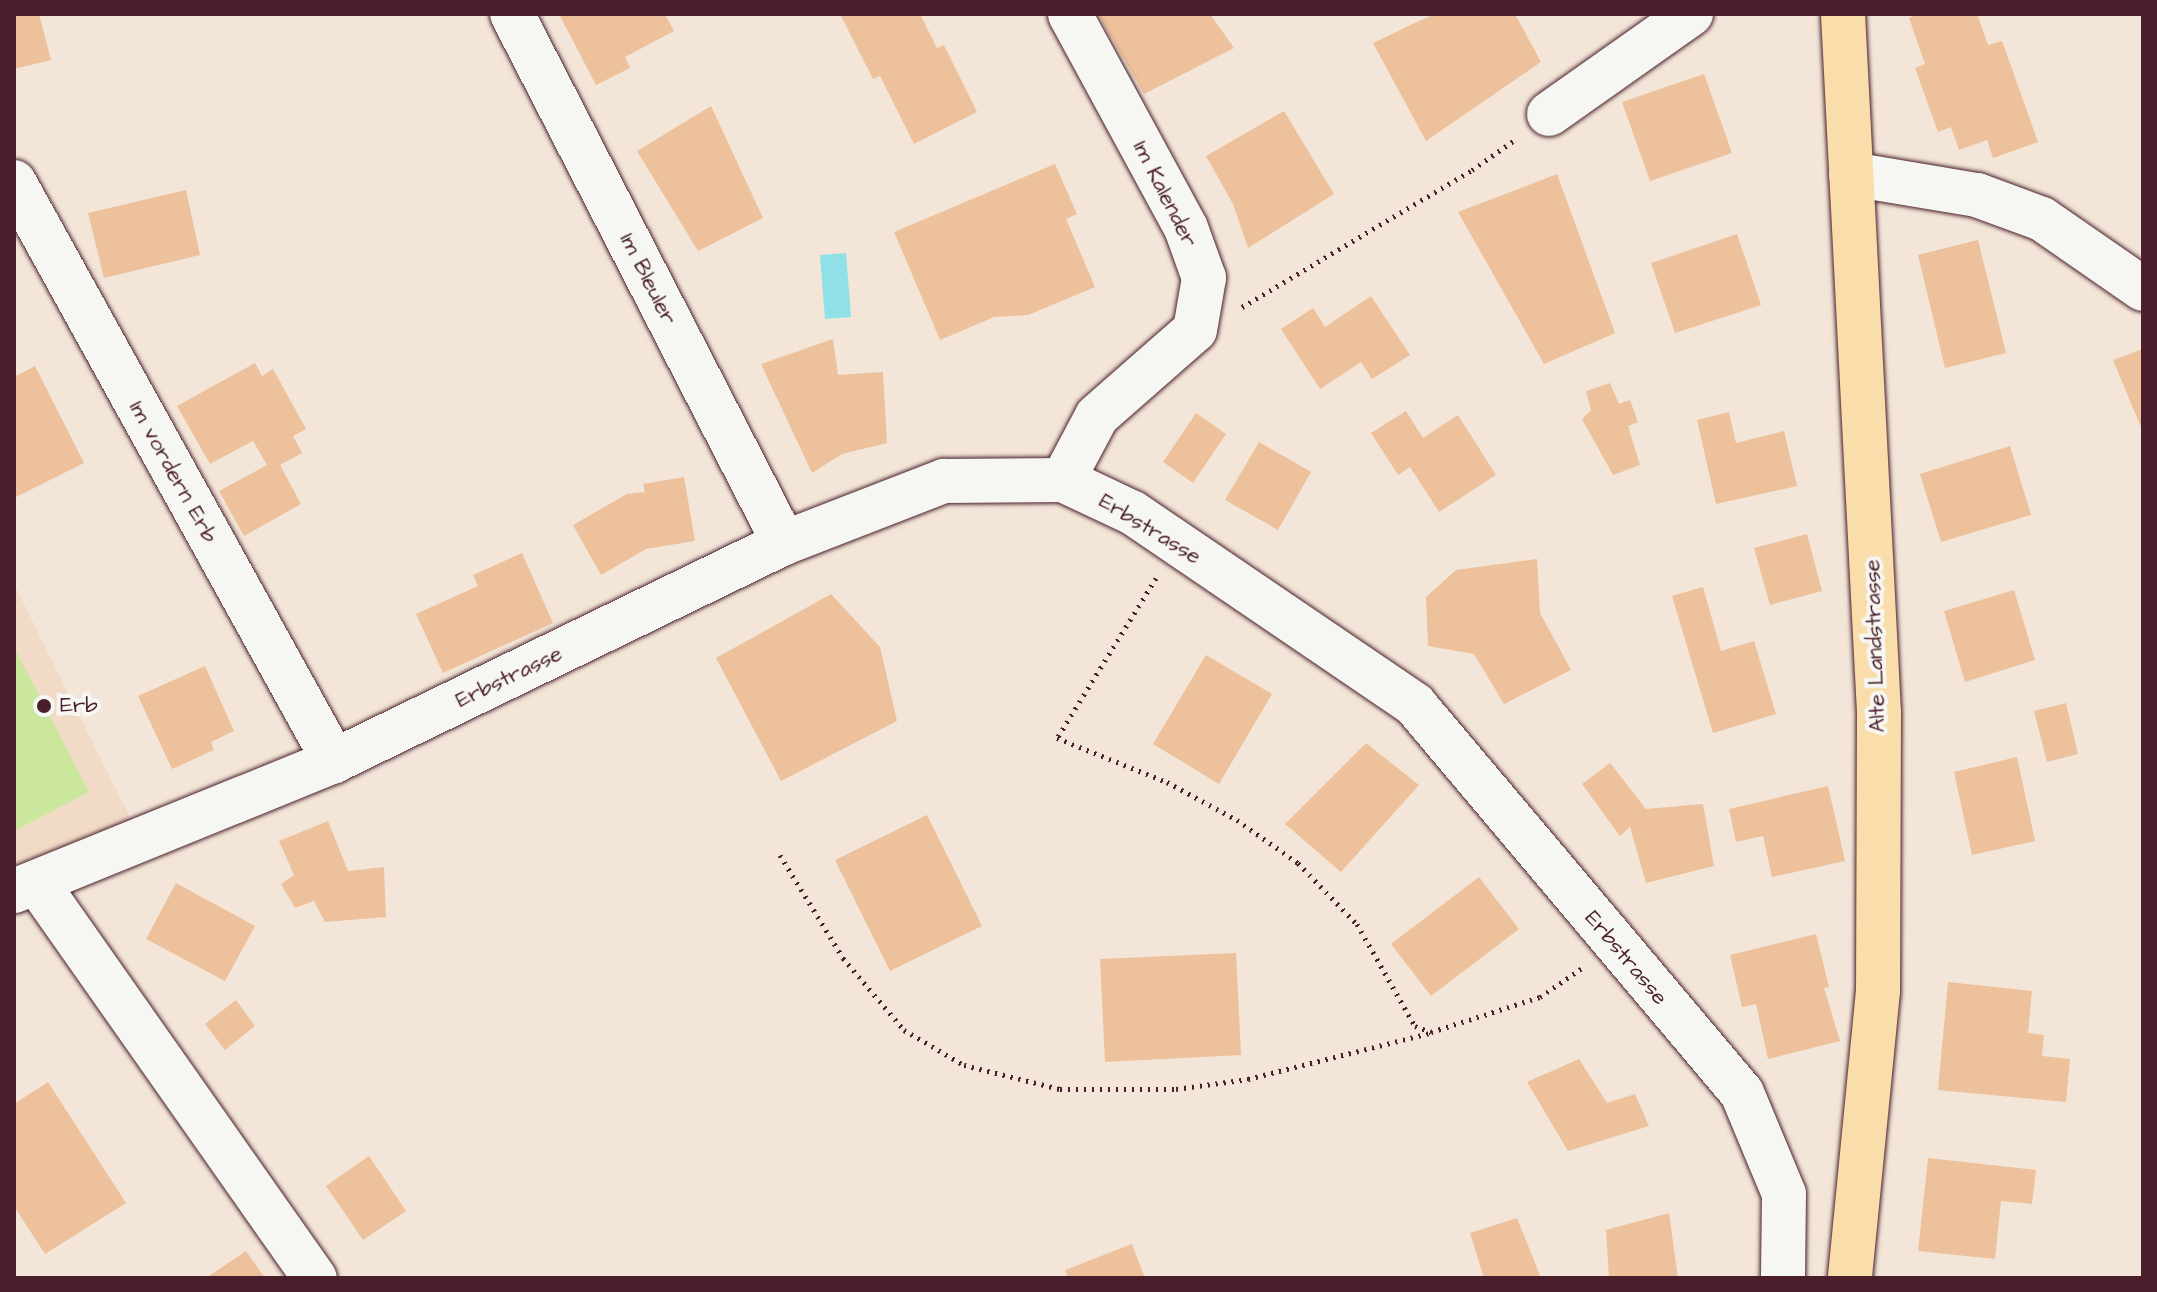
<!DOCTYPE html>
<html>
<head>
<meta charset="utf-8">
<style>
	body { margin:0 }
	#map { position:relative; width:2157px; height:1292px; overflow:hidden; background:#f3e6d8; font-family:"Architects Daughter",sans-serif }
	div>[style] { position:absolute }
	.built>* { inset:0; background:#f1dbc6 }
	.green>* { inset:0; background:#cae79d }
	.water>* { inset:0; background:#8fe1e7 }
	.building>* { inset:0; background:#ecc19b }
	.path>* { height:5px; margin-top:-2.5px; transform-origin:0; background:repeating-linear-gradient(90deg,#4a1f2b 0 2px,transparent 0 8px) }
	.roads { filter:drop-shadow(0 0 2px #4a1f2b) drop-shadow(0 0 2px #4a1f2b) }
	.minor>* { height:44px; margin:-22px; padding:0 22px; transform-origin:22px; border-radius:22px; background:#f6f6f2 }
	.major>* { height:44px; margin:-22px; padding:0 22px; transform-origin:22px; border-radius:22px; background:#f9deab }
	.dots>* { width:22px; height:22px; translate:-50% -50%; box-sizing:border-box; border:4px solid #f6f6f2; border-radius:50% }
	span { translate:-50% -50%; white-space:nowrap; text-align:center; line-height:1.15; -webkit-text-stroke:8px #f6f6f2; paint-order:stroke }
	.street-label { font-size:22px; color:#4a1f2b }
	.poi-label { font-size:22px; color:#4a1f2b }
	.left { translate:0 -50%; text-align:left }
	.frame { position:absolute; inset:0; border:16px solid #4a1f2b; pointer-events:none }
</style>
</head>
<body>
<div id="map">
	<div class="built">
		<div style="clip-path:polygon(14px 584px,135px 827px,14px 872px)"></div>
	</div>
	<div class="green">
		<div style="clip-path:polygon(14px 647px,89px 792px,14px 831px)"></div>
	</div>
	<div class="water">
		<div style="clip-path:polygon(846px 253px,851px 317px,825px 319px,820px 255px)"></div>
	</div>
	<div class="building">
		<div style="clip-path:polygon(14px 14px,39px 14px,51px 60px,14px 69px)"></div>
		<div style="clip-path:polygon(559px 14px,665px 14px,674px 31px,625px 57px,630px 68px,596px 85px)"></div>
		<div style="clip-path:polygon(840px 14px,920px 14px,937px 48px,944px 45px,977px 112px,914px 144px,880px 76px,873px 79px)"></div>
		<div style="clip-path:polygon(1098px 14px,1210px 14px,1234px 48px,1144px 94px)"></div>
		<div style="clip-path:polygon(1434px 14px,1515px 14px,1541px 62px,1426px 141px,1373px 43px)"></div>
		<div style="clip-path:polygon(1919px 14px,1977px 14px,1988px 45px,2002px 41px,2038px 142px,1993px 158px,1987px 140px,1959px 150px,1951px 127px,1938px 132px,1915px 68px,1925px 64px,1909px 18px)"></div>
		<div style="clip-path:polygon(1704px 74px,1732px 153px,1650px 181px,1622px 102px)"></div>
		<div style="clip-path:polygon(711px 106px,763px 218px,698px 251px,637px 151px)"></div>
		<div style="clip-path:polygon(1284px 111px,1334px 194px,1248px 248px,1233px 204px,1206px 156px)"></div>
		<div style="clip-path:polygon(1055px 164px,1077px 214px,1066px 219px,1095px 287px,1028px 315px,994px 317px,940px 340px,894px 232px)"></div>
		<div style="clip-path:polygon(1557px 174px,1615px 333px,1544px 364px,1458px 212px)"></div>
		<div style="clip-path:polygon(186px 190px,200px 255px,104px 278px,88px 213px)"></div>
		<div style="clip-path:polygon(1737px 234px,1761px 305px,1675px 333px,1651px 263px)"></div>
		<div style="clip-path:polygon(1978px 240px,2006px 353px,1945px 368px,1918px 255px)"></div>
		<div style="clip-path:polygon(1371px 296px,1410px 355px,1372px 379px,1361px 362px,1320px 389px,1281px 329px,1313px 308px,1325px 327px)"></div>
		<div style="clip-path:polygon(833px 339px,838px 375px,883px 372px,887px 443px,842px 454px,812px 473px,761px 364px)"></div>
		<div style="clip-path:polygon(2143px 349px,2143px 432px,2113px 360px)"></div>
		<div style="clip-path:polygon(255px 363px,262px 376px,273px 369px,306px 429px,293px 436px,302px 453px,280px 465px,301px 504px,244px 536px,219px 491px,267px 465px,253px 441px,210px 464px,177px 406px)"></div>
		<div style="clip-path:polygon(35px 366px,84px 463px,14px 498px,14px 377px)"></div>
		<div style="clip-path:polygon(1610px 383px,1619px 404px,1630px 400px,1638px 422px,1628px 426px,1640px 465px,1613px 475px,1582px 419px,1591px 410px,1586px 391px)"></div>
		<div style="clip-path:polygon(1406px 411px,1423px 438px,1458px 415px,1496px 475px,1439px 512px,1410px 467px,1398px 475px,1371px 433px)"></div>
		<div style="clip-path:polygon(1729px 412px,1736px 443px,1784px 431px,1797px 486px,1716px 504px,1697px 420px)"></div>
		<div style="clip-path:polygon(1196px 413px,1226px 434px,1193px 483px,1163px 462px)"></div>
		<div style="clip-path:polygon(1259px 442px,1311px 472px,1278px 530px,1225px 500px)"></div>
		<div style="clip-path:polygon(2010px 446px,2031px 515px,1941px 542px,1920px 474px)"></div>
		<div style="clip-path:polygon(684px 477px,695px 541px,646px 549px,601px 575px,573px 525px,627px 494px,645px 492px,643px 484px)"></div>
		<div style="clip-path:polygon(1807px 534px,1822px 591px,1770px 605px,1754px 548px)"></div>
		<div style="clip-path:polygon(522px 553px,553px 623px,443px 673px,416px 614px,478px 586px,473px 575px)"></div>
		<div style="clip-path:polygon(1537px 559px,1540px 613px,1571px 670px,1504px 704px,1474px 654px,1428px 646px,1426px 597px,1456px 570px)"></div>
		<div style="clip-path:polygon(1703px 587px,1721px 651px,1754px 641px,1776px 714px,1713px 733px,1672px 596px)"></div>
		<div style="clip-path:polygon(2014px 590px,2035px 660px,1965px 682px,1944px 611px)"></div>
		<div style="clip-path:polygon(831px 594px,880px 647px,897px 721px,781px 781px,716px 658px)"></div>
		<div style="clip-path:polygon(1206px 655px,1272px 694px,1219px 784px,1153px 744px)"></div>
		<div style="clip-path:polygon(205px 666px,234px 731px,211px 742px,214px 750px,172px 769px,138px 696px)"></div>
		<div style="clip-path:polygon(2066px 703px,2078px 754px,2047px 762px,2034px 711px)"></div>
		<div style="clip-path:polygon(1366px 743px,1419px 785px,1341px 872px,1285px 824px)"></div>
		<div style="clip-path:polygon(2017px 757px,2035px 841px,1972px 855px,1954px 772px)"></div>
		<div style="clip-path:polygon(1610px 763px,1646px 809px,1703px 804px,1714px 866px,1646px 883px,1630px 827px,1620px 836px,1582px 784px)"></div>
		<div style="clip-path:polygon(1828px 786px,1845px 861px,1772px 877px,1763px 836px,1736px 842px,1729px 809px)"></div>
		<div style="clip-path:polygon(927px 815px,982px 926px,890px 971px,835px 860px)"></div>
		<div style="clip-path:polygon(328px 821px,348px 871px,384px 867px,386px 917px,325px 922px,314px 901px,295px 908px,281px 884px,294px 875px,279px 841px)"></div>
		<div style="clip-path:polygon(1479px 877px,1519px 929px,1431px 996px,1391px 944px)"></div>
		<div style="clip-path:polygon(176px 883px,255px 926px,225px 981px,146px 939px)"></div>
		<div style="clip-path:polygon(1816px 934px,1829px 987px,1824px 988px,1840px 1041px,1768px 1059px,1756px 1004px,1742px 1007px,1730px 955px)"></div>
		<div style="clip-path:polygon(1236px 953px,1241px 1055px,1105px 1062px,1100px 959px)"></div>
		<div style="clip-path:polygon(1948px 982px,2032px 991px,2028px 1033px,2044px 1035px,2042px 1056px,2070px 1059px,2066px 1102px,1938px 1090px)"></div>
		<div style="clip-path:polygon(236px 1000px,255px 1026px,225px 1050px,205px 1024px)"></div>
		<div style="clip-path:polygon(1579px 1059px,1607px 1103px,1635px 1094px,1649px 1126px,1568px 1151px,1527px 1082px)"></div>
		<div style="clip-path:polygon(48px 1082px,126px 1203px,45px 1254px,14px 1206px,14px 1104px)"></div>
		<div style="clip-path:polygon(369px 1156px,406px 1211px,363px 1240px,326px 1186px)"></div>
		<div style="clip-path:polygon(1928px 1158px,2036px 1170px,2032px 1204px,2001px 1201px,1995px 1259px,1918px 1251px)"></div>
		<div style="clip-path:polygon(1669px 1213px,1678px 1278px,1609px 1278px,1606px 1230px)"></div>
		<div style="clip-path:polygon(1517px 1218px,1541px 1278px,1484px 1278px,1470px 1233px)"></div>
		<div style="clip-path:polygon(1132px 1244px,1145px 1278px,1068px 1278px,1065px 1270px)"></div>
		<div style="clip-path:polygon(246px 1251px,265px 1278px,206px 1278px)"></div>
	</div>
	<div class="path">
		<div style="left:1242px;top:307px;width:268px;rotate:-30.8deg"></div>
		<div style="left:1472px;top:170px;width:54px;rotate:-35.2deg"></div>
		<div style="left:1156px;top:578px;width:188px;rotate:121.7deg"></div>
		<div style="left:1057px;top:738px;width:118px;rotate:21.8deg"></div>
		<div style="left:1167px;top:782px;width:80px;rotate:28.5deg"></div>
		<div style="left:1237px;top:820px;width:75px;rotate:35.2deg"></div>
		<div style="left:1298px;top:863px;width:85px;rotate:46deg"></div>
		<div style="left:1357px;top:924px;width:117px;rotate:60.4deg"></div>
		<div style="left:1415px;top:1026px;width:17px;rotate:21deg"></div>
		<div style="left:1431px;top:1032px;width:114px;rotate:-17.8deg"></div>
		<div style="left:1540px;top:997px;width:51px;rotate:-34.6deg"></div>
		<div style="left:780px;top:855px;width:121px;rotate:58.5deg"></div>
		<div style="left:843px;top:958px;width:94px;rotate:49.7deg"></div>
		<div style="left:904px;top:1030px;width:69px;rotate:30.3deg"></div>
		<div style="left:964px;top:1065px;width:99px;rotate:14deg"></div>
		<div style="left:1060px;top:1089px;width:116px"></div>
		<div style="left:1176px;top:1089px;width:73px;rotate:-7.9deg"></div>
		<div style="left:1248px;top:1079px;width:188px;rotate:-14.2deg"></div>
	</div>
	<div class="roads">
		<div class="minor">
			<div style="left:512px;top:14px;width:595px;rotate:62.79deg"></div>
			<div style="left:1549px;top:114px;width:174px;rotate:-35.2deg"></div>
			<div style="left:1851px;top:174px;width:128px;rotate:9.5deg"></div>
			<div style="left:1977px;top:195px;width:69px;rotate:20.3deg"></div>
			<div style="left:2042px;top:219px;width:123px;rotate:34.7deg"></div>
			<div style="left:14px;top:182px;width:662px;rotate:61.07deg"></div>
			<div style="left:1063px;top:480px;width:72px;rotate:-62deg"></div>
			<div style="left:1097px;top:416px;width:130px;rotate:-41.3deg"></div>
			<div style="left:1195px;top:330px;width:53px;rotate:-80.2deg"></div>
			<div style="left:1204px;top:278px;width:53px;rotate:-109.8deg"></div>
			<div style="left:1186px;top:228px;width:243px;rotate:-118.5deg"></div>
			<div style="left:37px;top:883px;width:483px;rotate:54.9deg"></div>
			<div style="left:14px;top:891px;width:345px;rotate:-22.1deg"></div>
			<div style="left:334px;top:761px;width:500px;rotate:-25.85deg"></div>
			<div style="left:784px;top:543px;width:172px;rotate:-21.2deg"></div>
			<div style="left:944px;top:481px;width:119px;rotate:-0.5deg"></div>
			<div style="left:1063px;top:480px;width:77px;rotate:25.2deg"></div>
			<div style="left:1133px;top:513px;width:341px;rotate:34.2deg"></div>
			<div style="left:1415px;top:705px;width:507px;rotate:49.88deg"></div>
			<div style="left:1742px;top:1093px;width:109px;rotate:67.4deg"></div>
			<div style="left:1784px;top:1194px;width:84px;rotate:90.7deg"></div>
		</div>
		<div class="major">
			<div style="left:1843px;top:14px;width:699px;rotate:87.05deg"></div>
			<div style="left:1879px;top:712px;width:279px;rotate:90.2deg"></div>
			<div style="left:1878px;top:991px;width:288px;rotate:95.6deg"></div>
		</div>
	</div>
	<div class="dots">
		<div style="left:44px;top:706px;background:#4a1f2b"></div>
	</div>
	<div class="street-label">
		<span style="left:1165px;top:194px;rotate:63deg">Im Kalender</span>
		<span style="left:648px;top:279px;rotate:63deg">Im Bleuler</span>
		<span style="left:173px;top:472px;rotate:61deg">Im vordern Erb</span>
		<span style="left:1150px;top:529px;rotate:31deg">Erbstrasse</span>
		<span style="left:1875px;top:646px;rotate:-92deg">Alte Landstrasse</span>
		<span style="left:509px;top:677px;rotate:-26deg">Erbstrasse</span>
		<span style="left:1626px;top:958px;rotate:50deg">Erbstrasse</span>
	</div>
	<div class="poi-label">
		<span class="left" style="left:60px;top:706px">Erb</span>
	</div>
	<div class="frame"></div>
</div>
</body>
</html>
